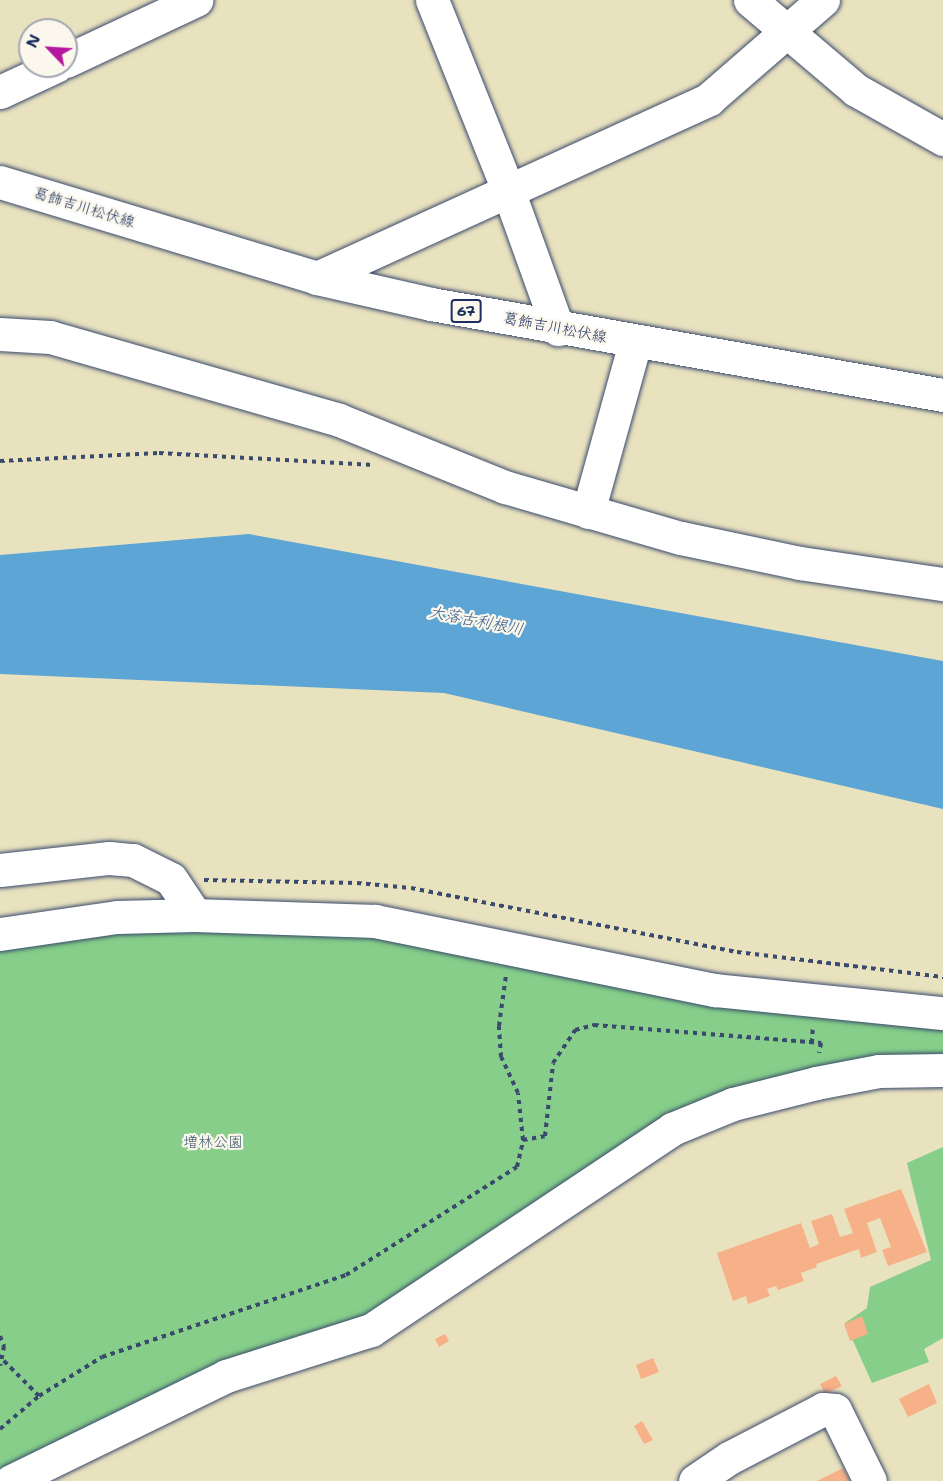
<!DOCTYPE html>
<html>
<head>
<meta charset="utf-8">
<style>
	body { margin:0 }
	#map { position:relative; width:943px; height:1481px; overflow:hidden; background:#e9e2bf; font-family:"Shantell Sans","Klee One",sans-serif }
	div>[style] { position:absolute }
	.green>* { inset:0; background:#86ce89 }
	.water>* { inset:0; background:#5da5d4 }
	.building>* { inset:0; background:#f7b189 }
	.path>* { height:4px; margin-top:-2px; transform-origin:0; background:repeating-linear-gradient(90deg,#3a4a6d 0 4.5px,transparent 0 9px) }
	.roads { filter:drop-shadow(0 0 2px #3a4a6d) drop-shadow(0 0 2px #3a4a6d) }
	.minor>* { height:33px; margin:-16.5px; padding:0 16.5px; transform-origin:16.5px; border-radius:16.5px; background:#fff }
	.major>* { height:33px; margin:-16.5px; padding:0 16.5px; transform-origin:16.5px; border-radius:16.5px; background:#fff }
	span { translate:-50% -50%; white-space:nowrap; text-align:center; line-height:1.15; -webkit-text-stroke:4.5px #fbf7ec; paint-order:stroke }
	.shield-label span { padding:2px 4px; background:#fbf7ec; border:2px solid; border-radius:4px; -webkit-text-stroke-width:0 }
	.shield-label { font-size:14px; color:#1b2f5e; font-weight:700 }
	.street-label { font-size:15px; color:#1b2f5e }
	.park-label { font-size:15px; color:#365769 }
	.water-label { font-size:16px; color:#325887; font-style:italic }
	.north { position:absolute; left:18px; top:18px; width:60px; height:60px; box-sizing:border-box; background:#fbf7ec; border:2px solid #a1a7b3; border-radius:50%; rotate:295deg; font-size:16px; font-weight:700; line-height:24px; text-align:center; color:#1b2f5e }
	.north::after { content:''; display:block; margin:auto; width:21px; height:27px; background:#b5179e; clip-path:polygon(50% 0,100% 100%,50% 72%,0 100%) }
</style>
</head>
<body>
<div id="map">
	<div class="green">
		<div style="clip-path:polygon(185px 929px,347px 931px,943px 1027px,943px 1056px,739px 1088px,363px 1318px,0 1473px,0 948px,116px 933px)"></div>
		<div style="clip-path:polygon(943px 1147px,943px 1338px,924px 1349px,929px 1362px,872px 1383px,845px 1323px,867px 1308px,870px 1287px,931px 1260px,907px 1163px)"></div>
	</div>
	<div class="water">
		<div style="clip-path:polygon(249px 534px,943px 661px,943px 809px,444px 693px,0 674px,0 555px)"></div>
	</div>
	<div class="building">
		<div style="clip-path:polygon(901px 1189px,927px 1252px,888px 1266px,882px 1250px,891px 1247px,880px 1218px,867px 1223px,877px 1252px,861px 1258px,859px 1249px,816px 1264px,817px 1267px,801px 1273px,804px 1281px,778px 1290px,776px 1286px,767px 1289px,770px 1296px,748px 1304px,746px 1296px,733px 1301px,717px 1253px,801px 1223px,810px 1248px,819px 1244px,811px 1221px,832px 1214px,840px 1237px,853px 1233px,844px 1209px)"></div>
		<div style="clip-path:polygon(862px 1316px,868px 1334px,850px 1341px,844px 1324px)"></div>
		<div style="clip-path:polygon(445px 1334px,449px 1341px,439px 1347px,435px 1339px)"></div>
		<div style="clip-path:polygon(653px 1358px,659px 1372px,641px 1379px,636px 1365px)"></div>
		<div style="clip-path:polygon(836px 1376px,842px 1386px,825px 1394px,820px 1384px)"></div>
		<div style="clip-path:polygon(929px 1384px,937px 1403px,908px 1417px,899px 1399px)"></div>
		<div style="clip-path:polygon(642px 1421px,653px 1440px,644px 1444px,634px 1426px)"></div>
		<div style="clip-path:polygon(843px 1468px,850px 1481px,817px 1481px)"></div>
	</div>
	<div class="path">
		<div style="left:0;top:461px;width:159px;rotate:-2.9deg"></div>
		<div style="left:159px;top:453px;width:215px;rotate:3.2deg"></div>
		<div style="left:204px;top:880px;width:153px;rotate:1.1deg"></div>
		<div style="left:357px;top:883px;width:54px;rotate:5.3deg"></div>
		<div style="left:411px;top:888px;width:332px;rotate:11.1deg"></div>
		<div style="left:737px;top:952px;width:208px;rotate:6.9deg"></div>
		<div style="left:812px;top:1043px;width:17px;rotate:-87deg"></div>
		<div style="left:523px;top:1140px;width:22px;rotate:-10deg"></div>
		<div style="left:545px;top:1136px;width:73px;rotate:-83.7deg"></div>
		<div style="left:553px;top:1063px;width:40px;rotate:-56deg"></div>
		<div style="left:575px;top:1030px;width:20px;rotate:-15deg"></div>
		<div style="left:594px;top:1025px;width:228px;rotate:4.5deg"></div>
		<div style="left:821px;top:1043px;width:10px;rotate:101deg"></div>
		<div style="left:0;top:1336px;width:11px;rotate:68deg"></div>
		<div style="left:4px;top:1346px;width:20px;rotate:101deg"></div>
		<div style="left:39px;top:1396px;width:74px;rotate:-31.8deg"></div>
		<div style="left:102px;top:1357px;width:257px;rotate:-18.6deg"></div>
		<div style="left:346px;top:1275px;width:202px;rotate:-32.3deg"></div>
		<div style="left:517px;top:1167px;width:28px;rotate:-77deg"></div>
		<div style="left:523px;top:1140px;width:47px;rotate:-96.1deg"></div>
		<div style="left:518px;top:1093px;width:40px;rotate:-115deg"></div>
		<div style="left:501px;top:1057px;width:31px;rotate:-94deg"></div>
		<div style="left:499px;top:1026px;width:51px;rotate:-82.2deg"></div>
		<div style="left:0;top:1429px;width:51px;rotate:-40.2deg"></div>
		<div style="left:39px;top:1396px;width:51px;rotate:-135deg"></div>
	</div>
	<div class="roads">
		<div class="minor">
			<div style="left:432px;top:0;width:205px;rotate:68.2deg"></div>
			<div style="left:508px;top:190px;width:148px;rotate:70.2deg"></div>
			<div style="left:750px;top:0;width:139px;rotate:40.3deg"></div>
			<div style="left:856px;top:90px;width:100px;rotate:29.4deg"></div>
			<div style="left:66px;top:61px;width:144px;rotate:-25.1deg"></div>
			<div style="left:0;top:92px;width:62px;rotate:-24.9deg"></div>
			<div style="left:317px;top:278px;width:431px;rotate:-24.5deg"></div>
			<div style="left:709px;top:99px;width:151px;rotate:-41deg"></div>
			<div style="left:0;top:334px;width:50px;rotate:3.4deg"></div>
			<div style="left:50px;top:337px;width:301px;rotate:16deg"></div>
			<div style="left:339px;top:420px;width:179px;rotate:22deg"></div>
			<div style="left:505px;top:487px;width:183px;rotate:16.2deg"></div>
			<div style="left:681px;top:538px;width:122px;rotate:11.9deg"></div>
			<div style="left:800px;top:563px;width:145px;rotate:8.4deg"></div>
			<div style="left:588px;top:512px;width:175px;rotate:-74.5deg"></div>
			<div style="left:0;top:870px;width:110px;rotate:-6.3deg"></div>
			<div style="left:109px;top:858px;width:24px;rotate:5deg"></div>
			<div style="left:133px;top:860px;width:42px;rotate:26.6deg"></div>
			<div style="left:171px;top:879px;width:43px;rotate:56.3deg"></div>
			<div style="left:0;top:934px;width:118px;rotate:-8.3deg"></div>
			<div style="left:117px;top:917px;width:78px;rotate:-1.5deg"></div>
			<div style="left:195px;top:915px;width:180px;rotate:1.9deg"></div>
			<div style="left:375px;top:921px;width:347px;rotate:11.5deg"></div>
			<div style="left:715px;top:990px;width:229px;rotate:5.8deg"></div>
			<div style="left:11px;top:1481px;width:239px;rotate:-26deg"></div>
			<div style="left:226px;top:1376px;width:152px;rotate:-17.6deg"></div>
			<div style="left:371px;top:1330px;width:362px;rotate:-33.7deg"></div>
			<div style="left:672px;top:1129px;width:66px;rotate:-22.3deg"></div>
			<div style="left:733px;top:1104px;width:86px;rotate:-14.2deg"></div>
			<div style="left:816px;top:1083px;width:64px;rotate:-10.8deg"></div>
			<div style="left:879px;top:1071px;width:64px;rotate:-0.9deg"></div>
			<div style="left:695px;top:1481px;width:41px;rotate:-34.1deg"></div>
			<div style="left:729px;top:1458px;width:106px;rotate:-27.5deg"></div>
			<div style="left:823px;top:1409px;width:12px;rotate:5deg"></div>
			<div style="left:835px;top:1410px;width:79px;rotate:63.8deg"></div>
		</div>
		<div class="major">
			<div style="left:0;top:182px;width:331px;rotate:16.8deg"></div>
			<div style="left:317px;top:278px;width:117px;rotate:12.8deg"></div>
			<div style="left:431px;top:304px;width:520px;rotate:10.08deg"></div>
		</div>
	</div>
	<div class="shield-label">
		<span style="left:466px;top:311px">67</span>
	</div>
	<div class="street-label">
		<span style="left:84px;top:208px;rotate:17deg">葛飾吉川松伏線</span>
		<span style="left:555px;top:328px;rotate:11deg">葛飾吉川松伏線</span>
	</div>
	<div class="park-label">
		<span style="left:213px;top:1143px">増林公園</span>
	</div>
	<div class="water-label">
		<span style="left:476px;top:621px;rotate:11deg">大落古利根川</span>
	</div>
	<div class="north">N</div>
</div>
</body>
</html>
